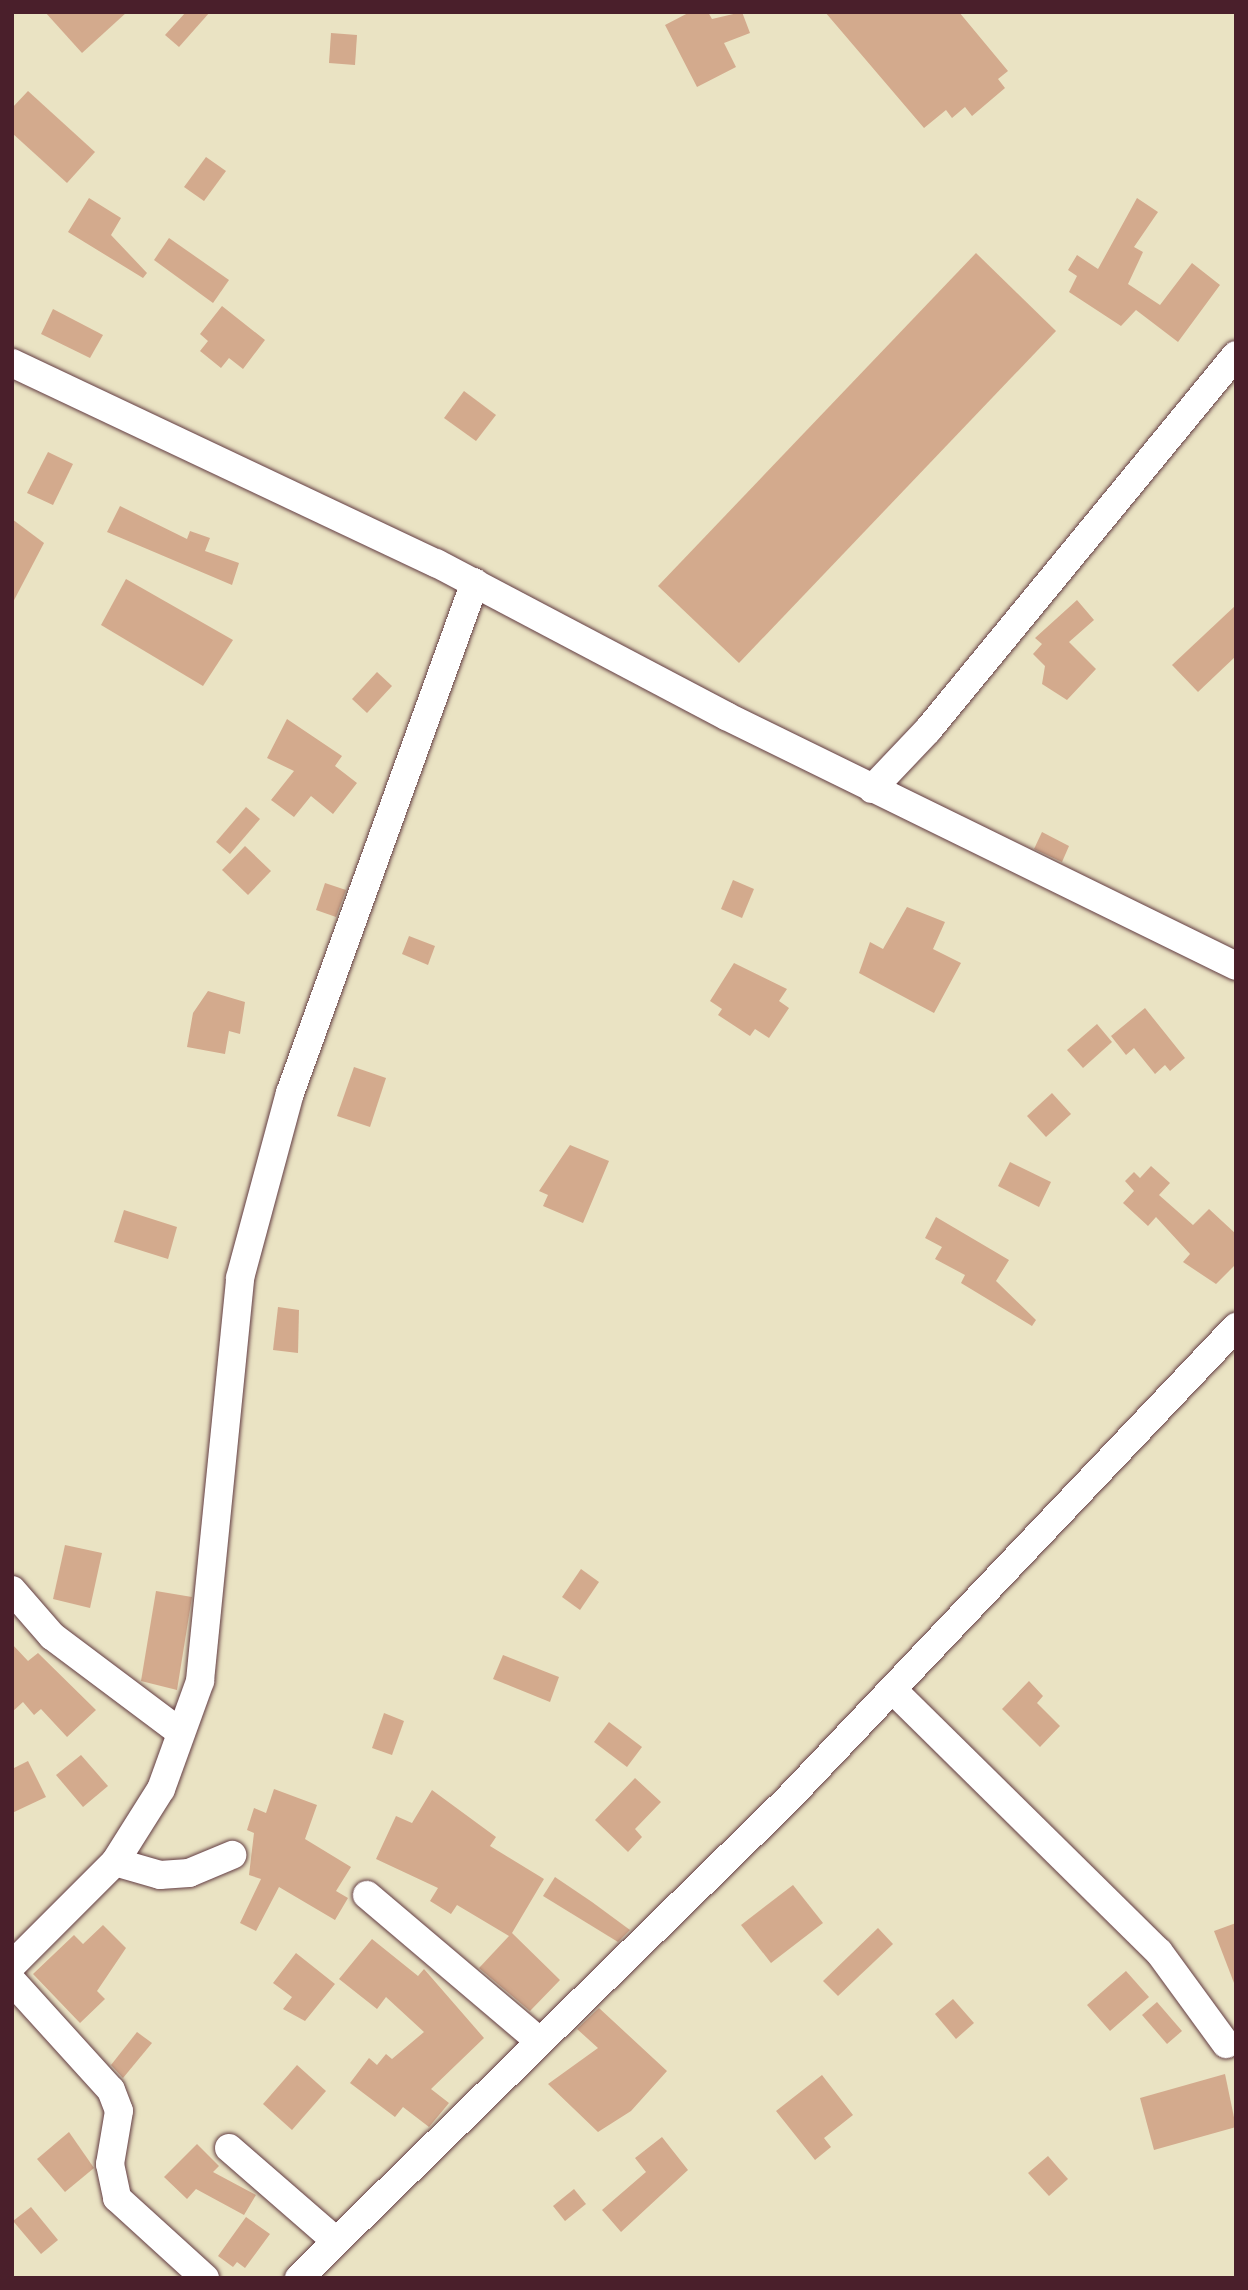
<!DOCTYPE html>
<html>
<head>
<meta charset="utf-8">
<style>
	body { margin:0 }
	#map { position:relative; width:1248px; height:2290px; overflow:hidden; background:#eae3c3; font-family:"Balsamiq Sans",sans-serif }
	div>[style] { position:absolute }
	.building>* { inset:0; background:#d3aa8d }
	.roads { filter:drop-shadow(0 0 2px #623c42) drop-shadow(0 0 2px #623c42) }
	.minor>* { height:28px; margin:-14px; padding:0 14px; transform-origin:14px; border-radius:14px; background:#fff }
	span { translate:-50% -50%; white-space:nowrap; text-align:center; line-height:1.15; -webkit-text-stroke:6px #f6f6f2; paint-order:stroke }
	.frame { position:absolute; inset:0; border:14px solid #4a1f2b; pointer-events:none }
</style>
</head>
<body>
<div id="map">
	<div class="building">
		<div style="clip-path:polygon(45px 12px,127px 12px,82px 53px)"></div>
		<div style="clip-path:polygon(186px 12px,210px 12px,179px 47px,165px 35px)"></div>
		<div style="clip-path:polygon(690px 12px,708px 12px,712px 19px,742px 12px,750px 33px,724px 43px,736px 67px,697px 87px,665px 25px)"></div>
		<div style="clip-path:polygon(825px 12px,959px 12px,1008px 71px,998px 79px,1005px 88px,972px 116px,965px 107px,952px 118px,946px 110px,924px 128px)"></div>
		<div style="clip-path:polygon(331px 33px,357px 35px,355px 65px,329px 63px)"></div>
		<div style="clip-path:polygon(28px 91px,95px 152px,67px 183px,12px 133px,12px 108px)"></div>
		<div style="clip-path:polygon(206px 157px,226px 171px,204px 201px,184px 187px)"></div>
		<div style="clip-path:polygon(89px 198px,121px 218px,111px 235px,147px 273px,143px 278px,68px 232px)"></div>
		<div style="clip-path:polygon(1137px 198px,1158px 212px,1134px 247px,1143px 252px,1128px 284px,1160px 305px,1192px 263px,1220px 285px,1178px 342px,1136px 310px,1121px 326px,1069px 292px,1077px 276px,1068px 270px,1077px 255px,1098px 269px)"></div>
		<div style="clip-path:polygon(169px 238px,229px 280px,213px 303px,154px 260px)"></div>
		<div style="clip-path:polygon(976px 253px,1056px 331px,739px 663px,658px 586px)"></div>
		<div style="clip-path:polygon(222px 306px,265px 340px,243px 369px,229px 358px,221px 368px,200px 351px,208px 341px,200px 334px)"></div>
		<div style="clip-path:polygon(53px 309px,103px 335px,90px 358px,41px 334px)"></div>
		<div style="clip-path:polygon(464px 391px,496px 415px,476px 441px,444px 418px)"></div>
		<div style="clip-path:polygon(48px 452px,73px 464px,53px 505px,27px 493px)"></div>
		<div style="clip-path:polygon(120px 506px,187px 539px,190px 531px,210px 538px,205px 551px,239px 563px,232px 585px,107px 532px)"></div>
		<div style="clip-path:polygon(12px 519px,44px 543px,12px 604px)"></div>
		<div style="clip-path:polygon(126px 579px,233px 640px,203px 686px,101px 625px)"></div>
		<div style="clip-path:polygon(1077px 600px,1094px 620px,1069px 642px,1096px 669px,1067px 700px,1042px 684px,1045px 666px,1033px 654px,1042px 644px,1035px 638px)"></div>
		<div style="clip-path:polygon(1236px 605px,1236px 656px,1198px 692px,1172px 665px)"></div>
		<div style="clip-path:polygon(377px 672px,392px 686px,367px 713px,352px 699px)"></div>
		<div style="clip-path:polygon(287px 719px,342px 756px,335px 766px,357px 783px,333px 814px,311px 796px,294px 817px,271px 800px,294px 771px,267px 758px)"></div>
		<div style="clip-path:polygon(246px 807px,260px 819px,230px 854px,216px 842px)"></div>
		<div style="clip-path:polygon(1042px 832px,1069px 846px,1062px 862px,1034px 849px)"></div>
		<div style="clip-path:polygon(245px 846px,271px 871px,248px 895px,222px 870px)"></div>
		<div style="clip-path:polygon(733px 880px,754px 889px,742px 918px,721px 909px)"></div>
		<div style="clip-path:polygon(325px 883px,346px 890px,336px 917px,316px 910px)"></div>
		<div style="clip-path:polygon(907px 907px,945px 922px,933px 949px,961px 963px,934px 1013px,859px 973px,870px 942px,883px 949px)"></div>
		<div style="clip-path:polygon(409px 936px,435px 946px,428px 965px,402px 954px)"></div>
		<div style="clip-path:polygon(734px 963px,787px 989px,779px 1001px,789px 1008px,769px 1038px,755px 1029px,750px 1036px,718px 1015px,722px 1009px,710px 1001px)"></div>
		<div style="clip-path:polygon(208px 991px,245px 1002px,240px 1034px,229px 1031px,225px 1054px,187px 1047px,193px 1013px)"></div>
		<div style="clip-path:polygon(1145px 1008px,1185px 1058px,1170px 1071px,1165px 1065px,1155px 1074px,1134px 1048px,1126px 1055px,1111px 1036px)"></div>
		<div style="clip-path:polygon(1097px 1024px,1112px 1042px,1083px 1068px,1067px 1050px)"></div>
		<div style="clip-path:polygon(354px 1067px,386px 1078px,370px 1127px,337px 1116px)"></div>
		<div style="clip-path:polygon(1052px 1093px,1071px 1114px,1046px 1137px,1027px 1116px)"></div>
		<div style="clip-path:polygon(570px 1145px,609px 1161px,583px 1223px,543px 1206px,548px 1195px,539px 1191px)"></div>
		<div style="clip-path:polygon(1010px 1162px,1051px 1182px,1039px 1207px,998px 1186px)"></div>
		<div style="clip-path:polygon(1151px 1166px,1170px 1183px,1159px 1195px,1193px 1225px,1209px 1209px,1236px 1234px,1236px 1264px,1216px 1284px,1183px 1262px,1190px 1254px,1156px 1217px,1148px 1226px,1123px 1203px,1134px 1191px,1125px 1181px,1134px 1172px,1140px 1178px)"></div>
		<div style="clip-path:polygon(124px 1210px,177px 1227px,168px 1259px,114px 1242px)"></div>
		<div style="clip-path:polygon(936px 1217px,1009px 1260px,996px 1281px,1036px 1320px,1032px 1326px,961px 1283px,965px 1275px,935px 1259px,942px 1247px,925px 1238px)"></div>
		<div style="clip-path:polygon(278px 1307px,299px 1310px,298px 1353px,273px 1350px)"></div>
		<div style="clip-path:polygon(65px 1545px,102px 1553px,90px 1608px,53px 1599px)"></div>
		<div style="clip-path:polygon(581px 1569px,599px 1582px,580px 1610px,562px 1597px)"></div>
		<div style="clip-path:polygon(156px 1591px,192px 1597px,177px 1690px,141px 1681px)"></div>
		<div style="clip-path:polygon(12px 1644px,28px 1661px,38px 1653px,96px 1710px,67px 1737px,41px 1709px,34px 1715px,23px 1702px,12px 1712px)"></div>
		<div style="clip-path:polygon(503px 1655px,559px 1677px,550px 1702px,493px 1679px)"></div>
		<div style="clip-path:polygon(1029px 1681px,1043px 1696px,1037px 1703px,1060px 1726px,1040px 1747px,1002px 1709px)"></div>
		<div style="clip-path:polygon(384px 1713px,404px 1721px,392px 1755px,372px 1748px)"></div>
		<div style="clip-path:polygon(609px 1722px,642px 1747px,627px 1767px,594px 1742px)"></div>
		<div style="clip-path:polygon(81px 1755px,108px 1786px,83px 1807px,56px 1775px)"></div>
		<div style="clip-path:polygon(28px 1761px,46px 1797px,12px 1813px,12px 1769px)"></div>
		<div style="clip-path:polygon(635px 1778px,661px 1802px,635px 1829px,642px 1837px,628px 1852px,595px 1820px)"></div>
		<div style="clip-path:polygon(274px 1789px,317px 1805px,305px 1839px,351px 1867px,336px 1891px,348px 1898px,335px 1920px,279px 1887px,256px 1931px,240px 1923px,261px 1879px,249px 1875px,254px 1833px,247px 1830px,254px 1808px,266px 1813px)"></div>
		<div style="clip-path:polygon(432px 1790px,496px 1837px,490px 1846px,544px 1879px,512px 1933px,560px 1980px,530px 2011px,479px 1968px,509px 1936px,457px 1905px,451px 1914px,430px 1901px,438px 1888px,376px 1859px,396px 1816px,412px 1823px)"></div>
		<div style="clip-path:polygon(555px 1877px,592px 1902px,630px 1930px,618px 1942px,543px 1896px)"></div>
		<div style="clip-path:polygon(793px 1885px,823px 1923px,771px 1963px,741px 1925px)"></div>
		<div style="clip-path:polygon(1236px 1923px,1236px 1983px,1234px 1983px,1214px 1931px)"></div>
		<div style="clip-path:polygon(103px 1925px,126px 1948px,97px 1991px,105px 1999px,80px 2023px,33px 1974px,74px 1935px,83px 1944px)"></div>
		<div style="clip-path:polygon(878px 1928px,893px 1944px,838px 1996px,823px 1981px)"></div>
		<div style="clip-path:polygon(372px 1939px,418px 1976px,424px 1969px,484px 2038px,431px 2089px,449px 2103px,429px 2127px,403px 2107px,395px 2117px,350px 2083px,369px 2058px,377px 2065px,386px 2054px,392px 2059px,424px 2032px,386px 1997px,377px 2009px,339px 1979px)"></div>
		<div style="clip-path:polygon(296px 1953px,335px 1984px,305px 2021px,283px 2009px,292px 1997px,273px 1983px)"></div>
		<div style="clip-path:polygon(1126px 1971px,1149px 1997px,1110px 2031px,1087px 2005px)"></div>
		<div style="clip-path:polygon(953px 1999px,974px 2023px,956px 2039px,935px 2014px)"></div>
		<div style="clip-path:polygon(1157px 2002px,1182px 2031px,1167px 2044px,1142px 2015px)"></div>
		<div style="clip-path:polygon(599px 2008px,667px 2071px,631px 2111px,598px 2132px,548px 2084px,598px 2048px,577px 2029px)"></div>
		<div style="clip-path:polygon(137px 2032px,152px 2043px,123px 2078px,111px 2065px)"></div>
		<div style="clip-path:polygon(297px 2065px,326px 2091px,292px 2130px,263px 2104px)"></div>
		<div style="clip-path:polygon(1225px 2074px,1236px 2127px,1154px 2150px,1140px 2098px)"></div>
		<div style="clip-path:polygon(822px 2075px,853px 2115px,824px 2138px,831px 2147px,815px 2160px,776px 2111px)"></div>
		<div style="clip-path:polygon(69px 2132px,94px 2168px,65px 2192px,37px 2159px)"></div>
		<div style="clip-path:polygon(662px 2137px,688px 2170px,621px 2232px,602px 2210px,646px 2172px,635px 2158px)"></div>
		<div style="clip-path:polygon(197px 2144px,219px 2166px,213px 2172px,256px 2195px,244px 2215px,196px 2189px,187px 2199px,164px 2177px)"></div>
		<div style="clip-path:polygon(1048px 2156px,1068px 2179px,1049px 2196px,1028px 2173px)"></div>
		<div style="clip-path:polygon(574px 2189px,586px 2204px,565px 2221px,553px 2206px)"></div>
		<div style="clip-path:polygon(31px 2207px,58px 2240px,41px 2254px,13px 2221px)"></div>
		<div style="clip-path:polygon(246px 2217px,270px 2234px,245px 2268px,237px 2262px,233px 2267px,218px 2256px)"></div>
	</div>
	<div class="roads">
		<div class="minor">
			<div style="left:12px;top:363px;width:469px;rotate:25.3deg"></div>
			<div style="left:436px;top:563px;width:328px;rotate:27.8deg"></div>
			<div style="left:726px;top:716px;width:568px;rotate:26.11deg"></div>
			<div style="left:872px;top:789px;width:81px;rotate:-46.5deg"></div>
			<div style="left:928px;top:730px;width:485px;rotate:-50.6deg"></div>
			<div style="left:12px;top:1590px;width:61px;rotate:49deg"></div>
			<div style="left:52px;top:1636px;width:161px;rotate:36.9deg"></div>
			<div style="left:893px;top:1690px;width:373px;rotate:44.6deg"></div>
			<div style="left:1159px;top:1952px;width:114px;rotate:53.9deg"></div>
			<div style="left:115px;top:1862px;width:47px;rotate:16.1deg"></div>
			<div style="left:160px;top:1875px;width:29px;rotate:-4deg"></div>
			<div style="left:189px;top:1873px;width:47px;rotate:-22.7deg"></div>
			<div style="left:367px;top:1895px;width:223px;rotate:40.3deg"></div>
			<div style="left:12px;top:1965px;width:146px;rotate:-45deg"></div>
			<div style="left:115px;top:1862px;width:86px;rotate:-57.8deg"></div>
			<div style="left:161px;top:1789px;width:115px;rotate:-70.1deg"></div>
			<div style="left:200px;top:1681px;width:405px;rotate:-84.3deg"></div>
			<div style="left:240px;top:1278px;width:192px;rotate:-74.9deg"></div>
			<div style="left:290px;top:1093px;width:543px;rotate:-70.1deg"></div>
			<div style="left:12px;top:1981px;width:147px;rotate:47.8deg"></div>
			<div style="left:111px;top:2090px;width:22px;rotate:69deg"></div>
			<div style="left:119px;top:2111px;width:54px;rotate:99.6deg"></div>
			<div style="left:110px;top:2164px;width:35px;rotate:78deg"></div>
			<div style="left:117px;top:2198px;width:119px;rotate:42.3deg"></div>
			<div style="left:229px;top:2148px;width:140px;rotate:41deg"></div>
			<div style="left:299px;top:2278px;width:685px;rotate:-44.41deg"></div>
			<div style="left:788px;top:1799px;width:651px;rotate:-46.49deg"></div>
		</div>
	</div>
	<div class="frame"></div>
</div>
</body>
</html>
